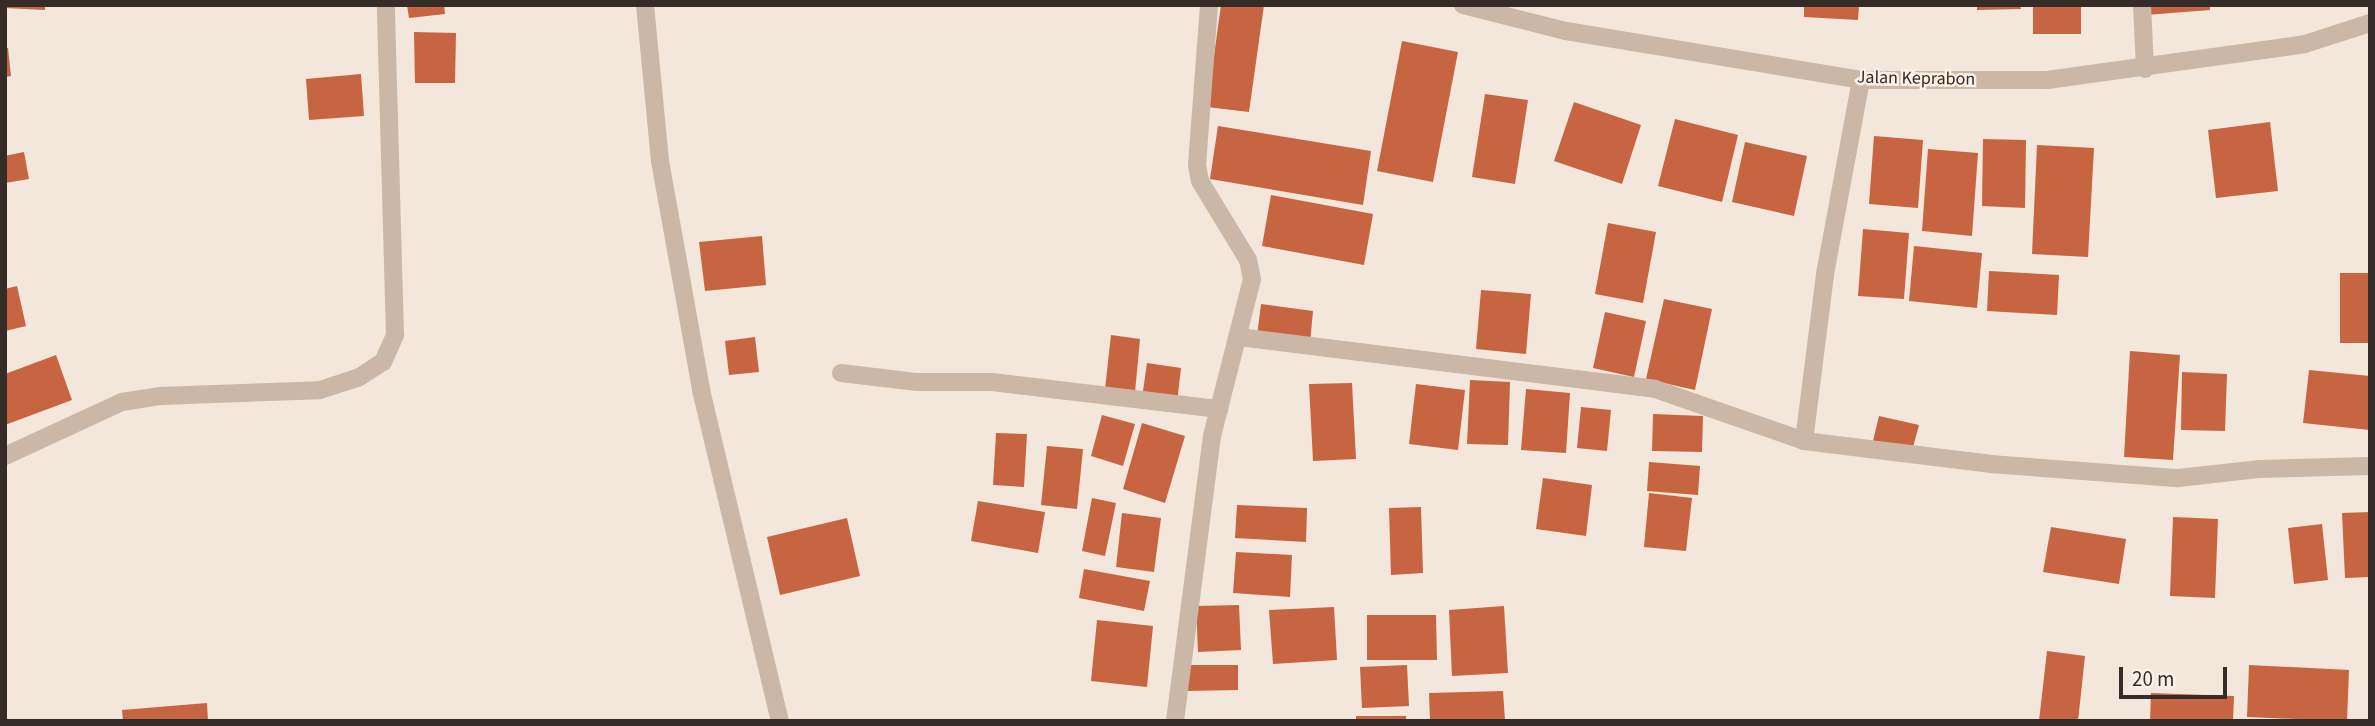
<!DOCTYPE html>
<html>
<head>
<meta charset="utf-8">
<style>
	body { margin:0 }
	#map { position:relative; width:2375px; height:726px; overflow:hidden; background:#f2e7da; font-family:"Source Sans 3",sans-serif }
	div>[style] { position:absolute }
	.building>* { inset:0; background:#c76442 }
	.minor>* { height:18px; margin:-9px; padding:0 9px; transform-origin:9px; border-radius:9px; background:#cab7a5 }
	.tertiary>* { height:18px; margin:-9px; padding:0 9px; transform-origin:9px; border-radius:9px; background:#cab7a5 }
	span { translate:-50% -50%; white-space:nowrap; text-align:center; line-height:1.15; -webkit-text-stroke:5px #f9f1e6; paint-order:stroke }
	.street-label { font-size:18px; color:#362c27 }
	.frame { position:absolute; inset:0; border:7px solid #362c27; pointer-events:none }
	.scale { position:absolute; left:2119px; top:667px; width:108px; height:32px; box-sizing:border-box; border:4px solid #362c27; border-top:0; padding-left:9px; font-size:21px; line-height:24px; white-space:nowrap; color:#362c27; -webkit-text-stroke:5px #f9f1e6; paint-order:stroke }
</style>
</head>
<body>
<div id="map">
	<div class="building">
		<div style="clip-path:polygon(5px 5px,45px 5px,45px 10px,5px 8px)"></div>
		<div style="clip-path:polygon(407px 5px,444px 5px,445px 14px,409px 18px)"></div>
		<div style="clip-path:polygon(1221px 5px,1264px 5px,1249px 112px,1207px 107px)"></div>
		<div style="clip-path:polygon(1804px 5px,1859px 5px,1858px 20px,1804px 17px)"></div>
		<div style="clip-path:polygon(1977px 5px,2020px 5px,2021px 9px,1977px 10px)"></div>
		<div style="clip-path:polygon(2033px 5px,2081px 5px,2081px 34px,2033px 34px)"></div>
		<div style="clip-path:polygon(2146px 5px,2210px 5px,2210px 10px,2146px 15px)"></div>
		<div style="clip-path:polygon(414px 32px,456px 33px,455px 83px,415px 83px)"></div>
		<div style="clip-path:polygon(1402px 41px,1458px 52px,1433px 182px,1377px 171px)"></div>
		<div style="clip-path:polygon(8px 48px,11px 76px,5px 77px,5px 49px)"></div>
		<div style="clip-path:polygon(361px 74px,364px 116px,309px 120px,306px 79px)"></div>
		<div style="clip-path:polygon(1485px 94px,1528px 100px,1515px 184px,1472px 177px)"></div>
		<div style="clip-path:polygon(1574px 102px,1641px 125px,1622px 184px,1554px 161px)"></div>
		<div style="clip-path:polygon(1675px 119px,1738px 135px,1722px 202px,1658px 186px)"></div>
		<div style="clip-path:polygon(2270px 122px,2278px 191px,2216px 198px,2208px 130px)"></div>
		<div style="clip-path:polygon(1218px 126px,1371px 151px,1363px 205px,1210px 179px)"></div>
		<div style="clip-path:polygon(1874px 136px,1923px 140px,1918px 208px,1869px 204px)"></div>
		<div style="clip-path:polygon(1983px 139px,2026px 140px,2025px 208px,1982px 206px)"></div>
		<div style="clip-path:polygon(1745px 142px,1807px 156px,1794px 216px,1732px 202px)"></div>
		<div style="clip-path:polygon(2037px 145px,2094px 148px,2088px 257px,2032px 254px)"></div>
		<div style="clip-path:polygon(1928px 149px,1978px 153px,1972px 236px,1922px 231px)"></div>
		<div style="clip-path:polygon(24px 152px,29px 179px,5px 183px,5px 156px)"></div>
		<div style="clip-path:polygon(1271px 195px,1373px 214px,1364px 265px,1262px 246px)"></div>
		<div style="clip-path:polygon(1608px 223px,1656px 232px,1643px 303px,1595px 294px)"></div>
		<div style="clip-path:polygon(1863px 229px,1909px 233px,1904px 299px,1858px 296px)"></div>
		<div style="clip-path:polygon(762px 236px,766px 285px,705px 291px,699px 242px)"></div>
		<div style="clip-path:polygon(1914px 246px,1982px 253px,1977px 308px,1909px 301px)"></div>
		<div style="clip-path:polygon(1989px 271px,2059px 275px,2057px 315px,1987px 311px)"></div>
		<div style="clip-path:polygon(2340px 273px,2370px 273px,2370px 343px,2340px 343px)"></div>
		<div style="clip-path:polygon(17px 286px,26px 326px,5px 331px,5px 289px)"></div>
		<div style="clip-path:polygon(1481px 290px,1531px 294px,1526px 354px,1476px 349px)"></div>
		<div style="clip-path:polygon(1664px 299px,1712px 309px,1695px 390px,1646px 379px)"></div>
		<div style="clip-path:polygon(1261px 304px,1313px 311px,1310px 343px,1257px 336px)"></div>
		<div style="clip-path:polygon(1605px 312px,1646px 321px,1634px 377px,1593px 368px)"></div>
		<div style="clip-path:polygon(1111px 335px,1140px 339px,1135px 392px,1105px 389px)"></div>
		<div style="clip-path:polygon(755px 337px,759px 372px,729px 375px,725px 341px)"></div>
		<div style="clip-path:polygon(2130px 351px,2180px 355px,2173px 460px,2124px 457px)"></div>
		<div style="clip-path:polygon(56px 355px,72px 400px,5px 425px,5px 374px)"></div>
		<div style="clip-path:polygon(1147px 363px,1181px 368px,1177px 403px,1142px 398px)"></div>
		<div style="clip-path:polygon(2309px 370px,2370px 376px,2370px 430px,2303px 423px)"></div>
		<div style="clip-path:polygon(2182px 372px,2227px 374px,2225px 431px,2181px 430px)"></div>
		<div style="clip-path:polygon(1470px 380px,1510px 382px,1508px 445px,1467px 444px)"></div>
		<div style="clip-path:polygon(1352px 383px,1356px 459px,1313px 461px,1309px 384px)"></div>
		<div style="clip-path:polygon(1416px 384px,1465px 390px,1458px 450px,1409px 444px)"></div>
		<div style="clip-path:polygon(1526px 389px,1570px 393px,1566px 453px,1521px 450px)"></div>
		<div style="clip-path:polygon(1581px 407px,1611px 410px,1607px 451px,1577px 448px)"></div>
		<div style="clip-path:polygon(1653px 414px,1703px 416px,1702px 452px,1652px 451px)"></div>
		<div style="clip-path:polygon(1102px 415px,1135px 424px,1123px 466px,1091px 456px)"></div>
		<div style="clip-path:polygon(1879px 416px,1919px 425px,1912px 451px,1873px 441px)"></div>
		<div style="clip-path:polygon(1142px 423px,1185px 436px,1165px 503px,1123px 489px)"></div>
		<div style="clip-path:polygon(996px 433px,1027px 434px,1024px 487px,993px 485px)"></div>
		<div style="clip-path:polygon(1047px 446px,1083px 449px,1077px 509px,1041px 505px)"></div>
		<div style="clip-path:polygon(1649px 462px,1700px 466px,1698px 495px,1647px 491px)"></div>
		<div style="clip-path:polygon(1543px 478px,1592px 485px,1586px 536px,1536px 529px)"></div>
		<div style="clip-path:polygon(1649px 493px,1692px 498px,1686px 551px,1644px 547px)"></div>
		<div style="clip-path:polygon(1092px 498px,1116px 503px,1105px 556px,1082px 551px)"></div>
		<div style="clip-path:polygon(978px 501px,1045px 512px,1038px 553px,971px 541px)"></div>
		<div style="clip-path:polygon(1237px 505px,1307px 508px,1306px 542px,1235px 538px)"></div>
		<div style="clip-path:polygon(1421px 507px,1423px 573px,1391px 575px,1389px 508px)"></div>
		<div style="clip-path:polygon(2370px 512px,2370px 577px,2345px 578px,2342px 513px)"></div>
		<div style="clip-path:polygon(1122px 513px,1161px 518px,1154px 572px,1116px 567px)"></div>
		<div style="clip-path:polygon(2173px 517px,2218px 519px,2215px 598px,2170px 596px)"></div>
		<div style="clip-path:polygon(847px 518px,860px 576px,780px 595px,767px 537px)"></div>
		<div style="clip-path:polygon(2322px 524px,2328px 580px,2294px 584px,2288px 528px)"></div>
		<div style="clip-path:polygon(2051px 527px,2126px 539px,2119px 584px,2043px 572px)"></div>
		<div style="clip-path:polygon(1236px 552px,1292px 555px,1290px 597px,1233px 593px)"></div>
		<div style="clip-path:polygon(1084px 569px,1150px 581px,1144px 611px,1079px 598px)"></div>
		<div style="clip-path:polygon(1239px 605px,1241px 650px,1198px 652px,1196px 606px)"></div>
		<div style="clip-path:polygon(1504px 606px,1508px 673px,1452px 676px,1449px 610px)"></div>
		<div style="clip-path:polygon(1334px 607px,1337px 660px,1273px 664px,1269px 610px)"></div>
		<div style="clip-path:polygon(1367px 615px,1436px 615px,1437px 660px,1367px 660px)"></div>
		<div style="clip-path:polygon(1097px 620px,1153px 626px,1147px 687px,1091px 681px)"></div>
		<div style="clip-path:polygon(2047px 651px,2085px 656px,2078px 721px,2039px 721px)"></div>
		<div style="clip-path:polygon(1187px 665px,1238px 665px,1238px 690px,1187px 691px)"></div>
		<div style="clip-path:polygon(1407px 665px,1409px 706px,1362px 708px,1360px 667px)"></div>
		<div style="clip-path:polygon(2249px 665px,2349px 670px,2347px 721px,2247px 717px)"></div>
		<div style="clip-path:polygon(1503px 691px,1505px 721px,1430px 721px,1429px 693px)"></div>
		<div style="clip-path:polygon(2151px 693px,2234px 696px,2233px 721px,2150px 721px)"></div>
		<div style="clip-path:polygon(207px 703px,208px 721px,123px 721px,122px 710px)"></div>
		<div style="clip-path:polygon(1356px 716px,1406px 716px,1406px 721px,1356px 721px)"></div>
	</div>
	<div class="minor">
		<div style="left:645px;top:5px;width:157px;rotate:84.5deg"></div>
		<div style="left:660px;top:161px;width:233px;rotate:79.8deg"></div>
		<div style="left:701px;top:390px;width:340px;rotate:76.6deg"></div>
		<div style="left:2142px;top:5px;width:64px;rotate:87.3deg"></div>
		<div style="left:1239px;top:337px;width:419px;rotate:7.1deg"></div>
		<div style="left:1655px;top:389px;width:158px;rotate:19.2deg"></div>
		<div style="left:1804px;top:441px;width:187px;rotate:7deg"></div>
		<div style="left:1990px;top:464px;width:189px;rotate:4.3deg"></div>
		<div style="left:2178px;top:478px;width:81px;rotate:-6.3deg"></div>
		<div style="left:2259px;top:469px;width:111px;rotate:-1.5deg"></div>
		<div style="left:841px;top:373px;width:77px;rotate:6.8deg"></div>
		<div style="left:917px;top:382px;width:75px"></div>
		<div style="left:992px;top:382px;width:229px;rotate:6.8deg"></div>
		<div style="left:1804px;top:441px;width:168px;rotate:-82.8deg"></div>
		<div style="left:1825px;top:274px;width:197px;rotate:-79.5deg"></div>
		<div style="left:5px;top:456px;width:129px;rotate:-24.8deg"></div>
		<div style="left:122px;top:402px;width:38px;rotate:-9deg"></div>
		<div style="left:160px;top:396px;width:160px;rotate:-2.1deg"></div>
		<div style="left:320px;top:390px;width:40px;rotate:-18deg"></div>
		<div style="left:358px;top:378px;width:30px;rotate:-33deg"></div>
		<div style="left:383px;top:362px;width:30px;rotate:-66deg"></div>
		<div style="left:395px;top:335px;width:330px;rotate:-91.6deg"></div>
		<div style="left:1175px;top:721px;width:287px;rotate:-82.6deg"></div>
		<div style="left:1212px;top:436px;width:162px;rotate:-75.7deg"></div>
		<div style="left:1252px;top:279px;width:19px;rotate:-102deg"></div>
		<div style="left:1248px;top:260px;width:92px;rotate:-121.3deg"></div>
		<div style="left:1200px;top:181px;width:16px;rotate:-101deg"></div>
		<div style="left:1197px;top:165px;width:160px;rotate:-85.7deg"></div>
	</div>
	<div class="tertiary">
		<div style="left:1463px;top:5px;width:106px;rotate:14.2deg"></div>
		<div style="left:1566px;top:31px;width:299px;rotate:9.4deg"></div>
		<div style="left:1861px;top:80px;width:186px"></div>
		<div style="left:2047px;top:80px;width:260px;rotate:-7.9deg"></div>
		<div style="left:2305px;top:44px;width:68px;rotate:-17.9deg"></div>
	</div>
	<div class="street-label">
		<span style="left:1916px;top:79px;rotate:1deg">Jalan Keprabon</span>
	</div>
	<div class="frame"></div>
	<div class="scale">20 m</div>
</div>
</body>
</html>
